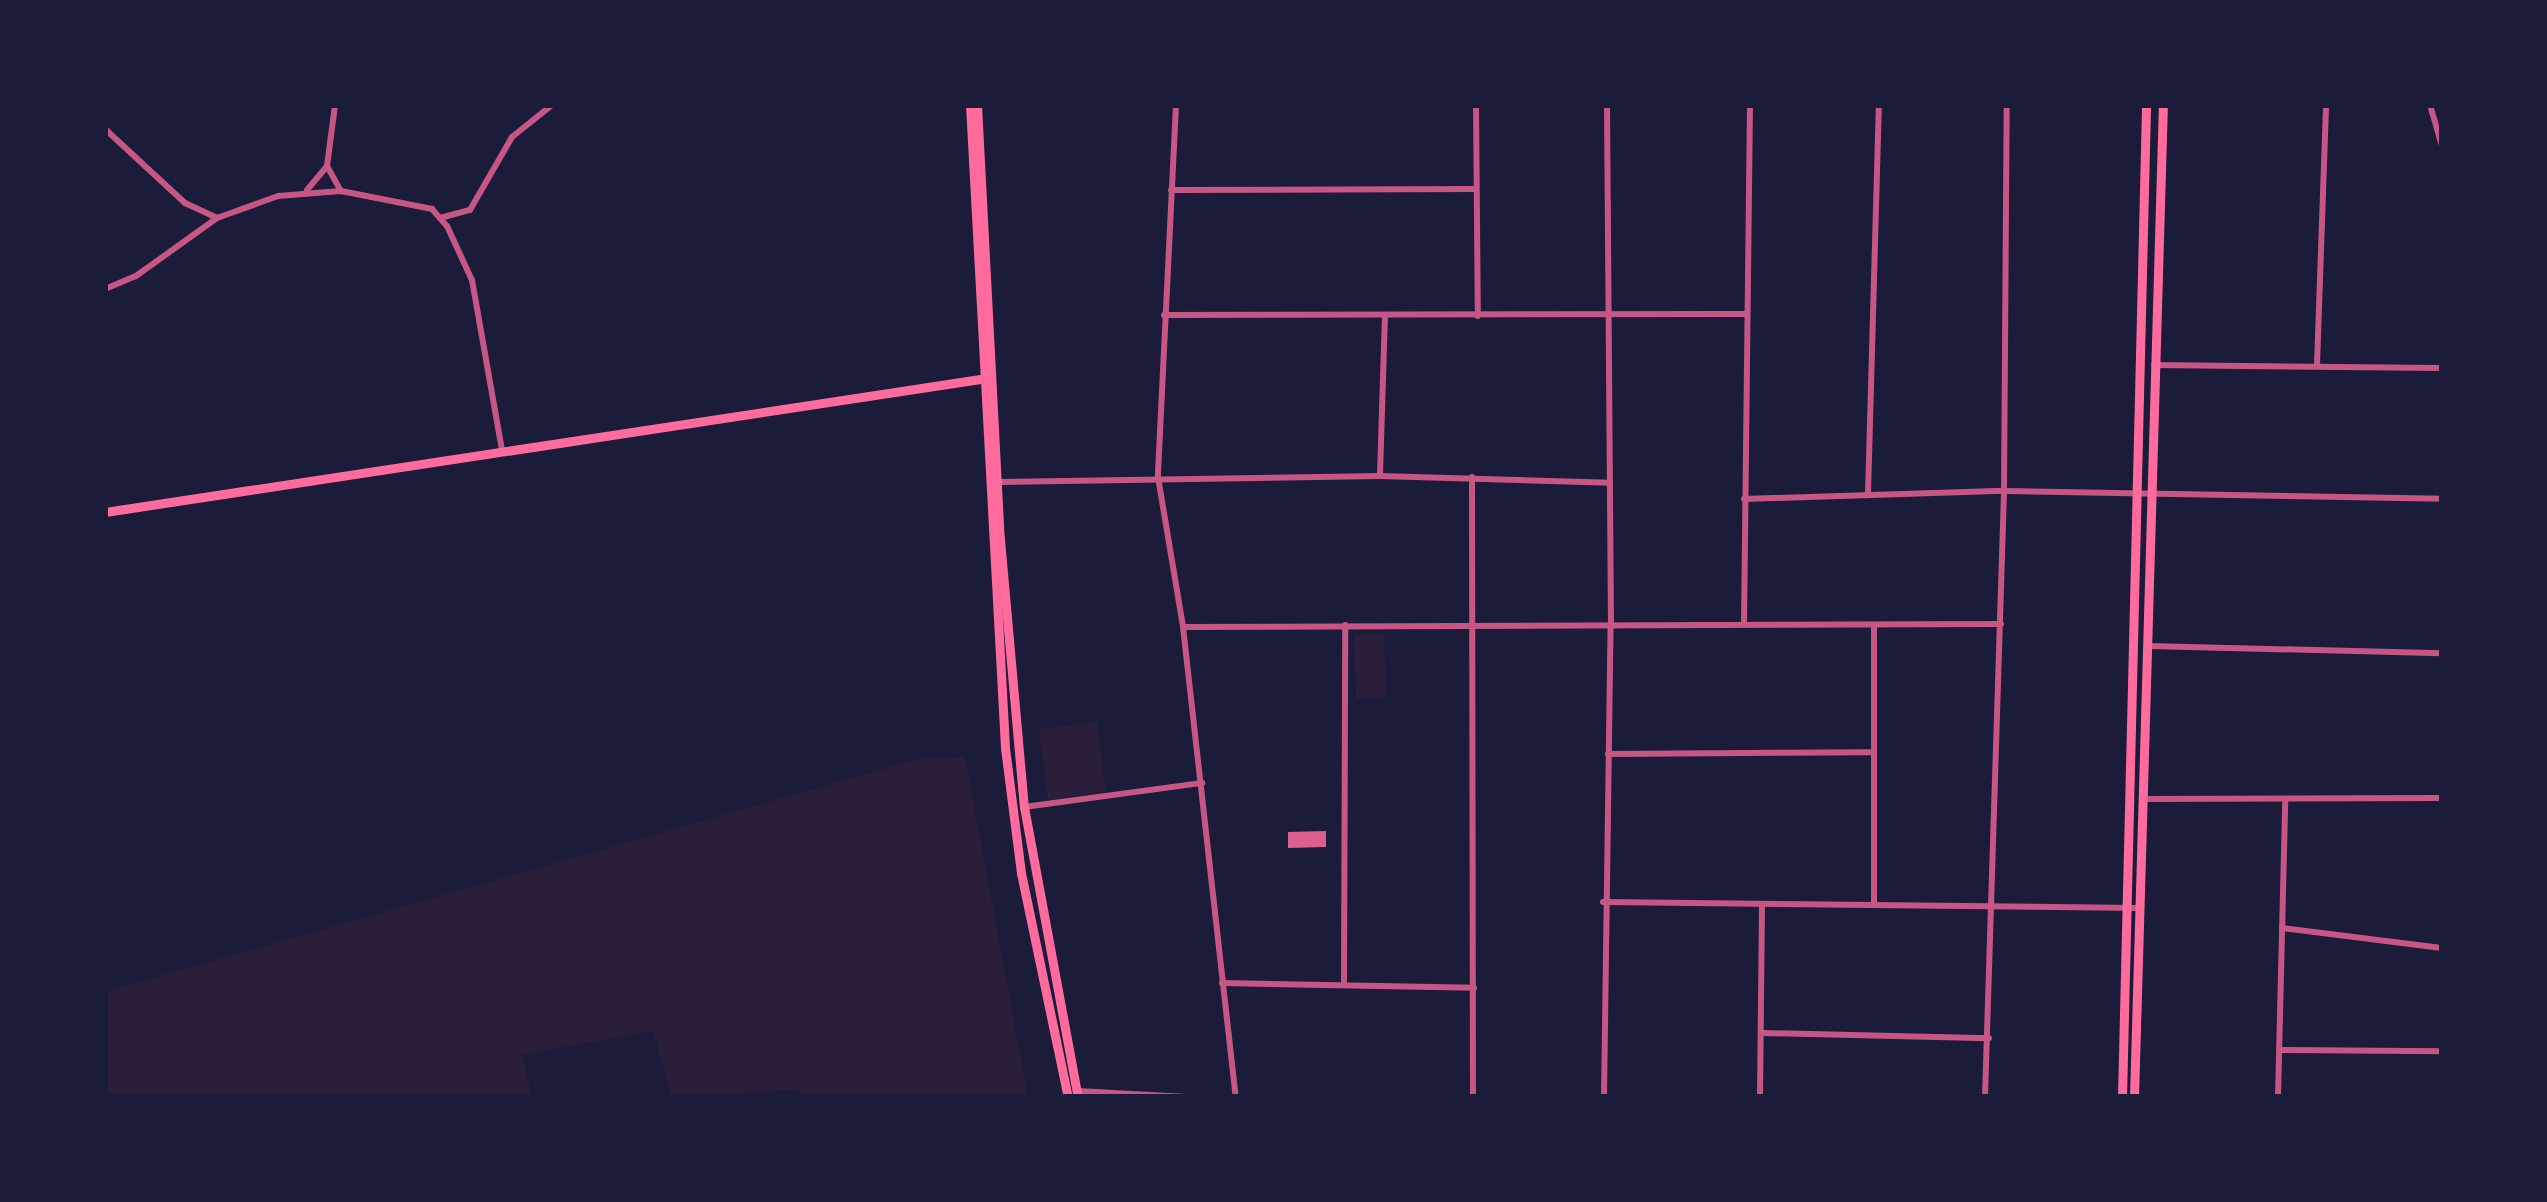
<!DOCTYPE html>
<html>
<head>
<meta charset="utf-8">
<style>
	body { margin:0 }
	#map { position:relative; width:2547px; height:1202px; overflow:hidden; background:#1b1b3a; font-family:"Work Sans",sans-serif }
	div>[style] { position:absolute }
	.green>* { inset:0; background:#2a1e3b }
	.building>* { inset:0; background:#dd5f8e }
	.minor>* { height:6px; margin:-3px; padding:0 3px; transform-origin:3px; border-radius:3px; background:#c65784 }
	.secondary>* { height:9px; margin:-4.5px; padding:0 4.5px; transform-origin:4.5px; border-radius:4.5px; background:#ff6b9d }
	span { translate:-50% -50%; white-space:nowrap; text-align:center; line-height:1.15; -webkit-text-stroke:12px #1b1b3a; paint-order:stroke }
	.frame { position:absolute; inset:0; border:108px solid #1b1b3a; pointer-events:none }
</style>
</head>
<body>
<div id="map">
	<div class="green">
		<div style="clip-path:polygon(1384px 634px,1386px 697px,1356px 698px,1354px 635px)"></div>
		<div style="clip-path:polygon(1097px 722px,1106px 792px,1048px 800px,1039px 729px)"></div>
		<div style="clip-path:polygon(965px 757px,1028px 1097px,802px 1097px,800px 1090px,672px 1097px,653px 1031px,522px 1055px,532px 1097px,105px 1097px,105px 992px,918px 759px)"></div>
	</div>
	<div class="building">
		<div style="clip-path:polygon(1326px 831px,1326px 847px,1288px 848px,1288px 832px)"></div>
	</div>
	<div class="minor">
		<div style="left:1176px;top:105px;width:372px;rotate:92.8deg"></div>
		<div style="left:1158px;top:477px;width:152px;rotate:80.5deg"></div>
		<div style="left:1183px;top:627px;width:473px;rotate:83.6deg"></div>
		<div style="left:1476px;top:105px;width:211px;rotate:89.5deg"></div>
		<div style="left:2430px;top:105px;width:43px;rotate:73.7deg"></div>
		<div style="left:105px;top:129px;width:109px;rotate:42.8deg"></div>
		<div style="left:185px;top:203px;width:35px;rotate:25deg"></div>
		<div style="left:327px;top:166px;width:29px;rotate:61deg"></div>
		<div style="left:307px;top:190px;width:31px;rotate:-50deg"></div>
		<div style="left:327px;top:166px;width:62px;rotate:-82.5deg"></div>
		<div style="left:1171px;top:190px;width:304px;rotate:-0.2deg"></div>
		<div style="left:440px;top:218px;width:31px;rotate:-15deg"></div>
		<div style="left:470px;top:210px;width:84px;rotate:-60.1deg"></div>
		<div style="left:512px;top:137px;width:51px;rotate:-38.7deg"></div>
		<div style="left:105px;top:289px;width:34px;rotate:-23deg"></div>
		<div style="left:136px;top:276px;width:100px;rotate:-35.6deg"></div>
		<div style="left:217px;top:218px;width:65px;rotate:-19.8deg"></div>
		<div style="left:278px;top:196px;width:63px;rotate:-4.5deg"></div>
		<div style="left:341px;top:191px;width:93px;rotate:11.2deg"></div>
		<div style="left:432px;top:209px;width:23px;rotate:49deg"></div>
		<div style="left:447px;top:226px;width:60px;rotate:65.2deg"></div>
		<div style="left:472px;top:280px;width:174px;rotate:80deg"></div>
		<div style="left:1164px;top:315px;width:581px;rotate:-0.1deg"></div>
		<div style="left:2154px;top:365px;width:288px;rotate:0.6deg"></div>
		<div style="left:2317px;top:365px;width:260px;rotate:-88deg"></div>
		<div style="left:1380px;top:474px;width:158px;rotate:-88.2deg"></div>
		<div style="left:1472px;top:477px;width:620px;rotate:89.91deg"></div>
		<div style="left:996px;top:482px;width:384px;rotate:-0.9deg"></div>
		<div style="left:1380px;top:476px;width:230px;rotate:1.7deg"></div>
		<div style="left:1868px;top:494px;width:389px;rotate:-88.4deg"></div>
		<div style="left:1744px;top:499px;width:260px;rotate:-1.8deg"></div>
		<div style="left:2004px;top:491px;width:438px;rotate:1deg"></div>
		<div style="left:1744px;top:625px;width:520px;rotate:-89.34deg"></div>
		<div style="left:1183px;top:627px;width:818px;rotate:-0.21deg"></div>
		<div style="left:2148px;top:646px;width:294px;rotate:1.4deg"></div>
		<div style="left:1608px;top:754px;width:266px;rotate:-0.4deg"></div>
		<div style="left:2144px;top:799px;width:298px;rotate:-0.2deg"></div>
		<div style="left:1024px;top:807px;width:180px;rotate:-7.7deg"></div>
		<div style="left:1603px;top:902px;width:535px;rotate:0.64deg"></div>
		<div style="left:1874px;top:905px;width:278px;rotate:-90deg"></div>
		<div style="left:2282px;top:928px;width:161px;rotate:7.1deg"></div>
		<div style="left:1222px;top:983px;width:252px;rotate:1.1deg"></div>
		<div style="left:1344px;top:984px;width:359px;rotate:-89.8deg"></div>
		<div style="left:1762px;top:1033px;width:227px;rotate:1.3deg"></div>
		<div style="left:2279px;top:1050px;width:163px;rotate:0.4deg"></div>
		<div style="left:1077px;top:1091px;width:110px;rotate:3.1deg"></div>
		<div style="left:1604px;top:1097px;width:472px;rotate:-89.2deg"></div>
		<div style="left:1611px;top:625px;width:520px;rotate:-90.44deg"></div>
		<div style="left:1760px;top:1097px;width:193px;rotate:-89.4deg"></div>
		<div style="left:1985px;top:1097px;width:606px;rotate:-88.2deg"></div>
		<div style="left:2004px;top:491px;width:386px;rotate:-89.6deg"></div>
		<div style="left:2278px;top:1097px;width:296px;rotate:-88.6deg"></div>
	</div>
	<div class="secondary">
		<div style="left:970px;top:105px;width:644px;rotate:86.88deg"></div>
		<div style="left:1005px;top:748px;width:126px;rotate:82.7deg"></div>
		<div style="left:1021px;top:873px;width:229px;rotate:78.2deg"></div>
		<div style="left:977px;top:105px;width:424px;rotate:87deg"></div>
		<div style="left:999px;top:528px;width:280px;rotate:84.9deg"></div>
		<div style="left:1024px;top:807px;width:295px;rotate:79.5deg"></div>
		<div style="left:105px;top:512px;width:892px;rotate:-8.64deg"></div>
		<div style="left:2122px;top:1097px;width:992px;rotate:-88.61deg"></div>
		<div style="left:2134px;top:1097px;width:992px;rotate:-88.33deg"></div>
	</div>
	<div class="frame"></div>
</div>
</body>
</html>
